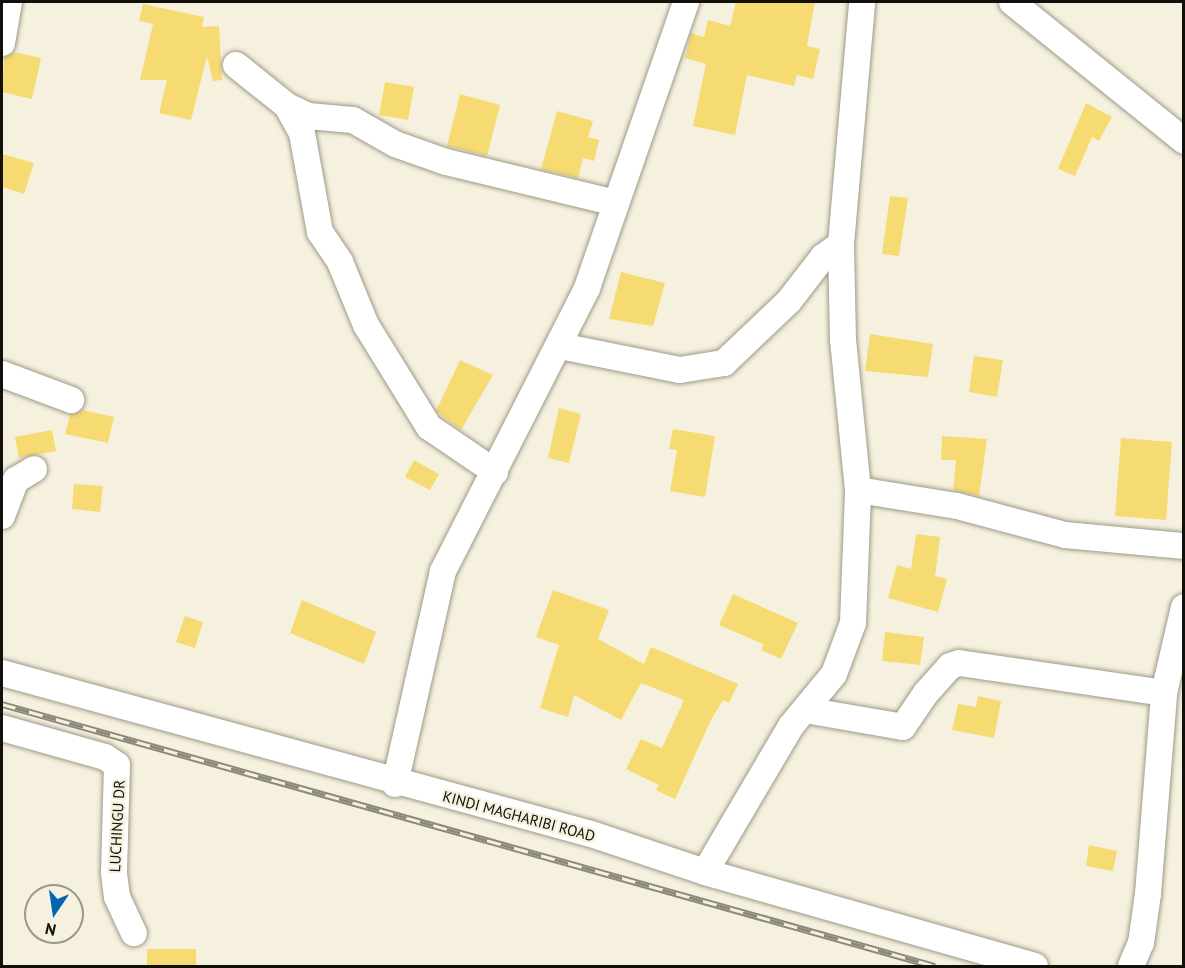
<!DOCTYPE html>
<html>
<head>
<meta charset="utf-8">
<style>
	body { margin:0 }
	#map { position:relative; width:1185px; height:968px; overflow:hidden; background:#f5f1de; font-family:"PT Sans",sans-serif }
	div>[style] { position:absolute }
	.building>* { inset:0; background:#f6db73 }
	.roads { filter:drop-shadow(0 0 2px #9e9988) drop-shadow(0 0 2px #9e9988) }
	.street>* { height:26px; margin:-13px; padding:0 13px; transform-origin:13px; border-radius:13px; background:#fff }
	.rail>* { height:7px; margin-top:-3.5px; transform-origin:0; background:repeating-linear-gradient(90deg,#f5f1de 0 14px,#8c897c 0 28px); box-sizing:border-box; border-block:2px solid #8c897c }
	span { translate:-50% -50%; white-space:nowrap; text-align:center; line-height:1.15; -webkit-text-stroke:4.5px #f5f1de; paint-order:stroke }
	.street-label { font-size:15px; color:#11100a }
	.frame { position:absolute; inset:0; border:3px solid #11100a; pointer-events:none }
	.north { position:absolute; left:24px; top:884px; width:60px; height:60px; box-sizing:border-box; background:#f5f1de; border:2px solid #9a9789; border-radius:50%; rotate:193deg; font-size:16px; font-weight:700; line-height:24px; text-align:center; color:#11100a }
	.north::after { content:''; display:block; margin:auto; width:21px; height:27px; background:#0165b1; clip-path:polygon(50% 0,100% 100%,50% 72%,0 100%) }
</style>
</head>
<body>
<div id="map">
	<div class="building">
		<div style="clip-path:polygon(736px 2px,815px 2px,807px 46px,820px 49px,813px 79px,797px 75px,794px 86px,747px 75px,735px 135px,693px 126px,706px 64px,685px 58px,691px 33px,704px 37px,708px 20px,730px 26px)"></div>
		<div style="clip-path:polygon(143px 4px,204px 17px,202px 27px,219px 26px,222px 80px,213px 81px,207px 56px,191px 120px,159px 113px,167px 80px,140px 80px,153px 24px,139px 21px)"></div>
		<div style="clip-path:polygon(14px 52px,41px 58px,32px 99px,2px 92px,4px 57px)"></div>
		<div style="clip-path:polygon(385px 82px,414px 87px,408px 120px,379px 115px)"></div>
		<div style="clip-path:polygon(460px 94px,500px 105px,487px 156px,447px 146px)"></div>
		<div style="clip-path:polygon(1086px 103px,1112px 117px,1099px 141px,1092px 137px,1075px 176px,1058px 169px)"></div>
		<div style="clip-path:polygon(557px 111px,593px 121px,588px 137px,599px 140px,594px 161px,583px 158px,578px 178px,541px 169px)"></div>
		<div style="clip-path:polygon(2px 154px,34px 163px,24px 194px,2px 187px)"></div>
		<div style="clip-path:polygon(890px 196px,908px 198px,899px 256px,882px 254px)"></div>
		<div style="clip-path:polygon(621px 272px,665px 283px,653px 326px,609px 319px)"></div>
		<div style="clip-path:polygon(870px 334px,933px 344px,928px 377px,865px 371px)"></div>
		<div style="clip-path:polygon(974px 356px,1003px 360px,997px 397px,969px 392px)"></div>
		<div style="clip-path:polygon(460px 360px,493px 375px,461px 430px,436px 411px)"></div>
		<div style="clip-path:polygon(559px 408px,581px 414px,569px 463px,548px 458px)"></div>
		<div style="clip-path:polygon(82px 410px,114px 417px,108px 443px,65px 434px,70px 415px)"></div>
		<div style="clip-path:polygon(673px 429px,715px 436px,705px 497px,670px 491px,677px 450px,669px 449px)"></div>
		<div style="clip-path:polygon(52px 430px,56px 451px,19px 458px,15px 437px)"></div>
		<div style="clip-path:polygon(942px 436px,987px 439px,979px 496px,953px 490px,956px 460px,941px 460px)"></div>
		<div style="clip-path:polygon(1121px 438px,1172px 442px,1166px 520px,1115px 516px)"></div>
		<div style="clip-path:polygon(414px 460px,439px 474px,430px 490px,405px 477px)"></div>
		<div style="clip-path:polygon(74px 484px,103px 486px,100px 512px,72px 509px)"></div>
		<div style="clip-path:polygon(916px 534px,940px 537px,935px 576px,947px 579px,938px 612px,888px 598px,897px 565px,911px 569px)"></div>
		<div style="clip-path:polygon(553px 590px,609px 610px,598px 639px,644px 664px,651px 647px,738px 684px,729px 703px,723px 700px,712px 718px,675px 799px,656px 790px,659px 785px,626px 769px,641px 739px,662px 748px,684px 700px,641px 683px,621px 720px,574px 695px,568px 717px,540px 708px,559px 645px,536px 637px)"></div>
		<div style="clip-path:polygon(733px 594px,798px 623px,781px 659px,761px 650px,763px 644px,719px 625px)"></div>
		<div style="clip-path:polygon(302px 600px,376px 632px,364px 664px,290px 633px)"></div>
		<div style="clip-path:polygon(185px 616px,203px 622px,195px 648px,176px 642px)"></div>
		<div style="clip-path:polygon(885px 632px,924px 637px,920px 665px,882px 661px)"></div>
		<div style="clip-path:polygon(978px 696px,1001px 701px,994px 738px,952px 730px,958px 704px,976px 707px)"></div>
		<div style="clip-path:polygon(1089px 845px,1117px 851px,1113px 871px,1086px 866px)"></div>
		<div style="clip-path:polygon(147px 949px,196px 949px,196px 966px,147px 966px)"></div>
	</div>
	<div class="roads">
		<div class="street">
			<div style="left:1012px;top:2px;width:221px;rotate:38.9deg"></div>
			<div style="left:2px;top:43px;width:42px;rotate:-80.3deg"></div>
			<div style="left:236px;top:65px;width:65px;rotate:38.8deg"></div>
			<div style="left:287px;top:106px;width:23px;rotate:25deg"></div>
			<div style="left:308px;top:116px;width:45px;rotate:5.1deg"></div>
			<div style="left:353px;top:120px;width:48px;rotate:29.7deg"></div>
			<div style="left:395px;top:144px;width:54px;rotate:19.4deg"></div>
			<div style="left:446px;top:162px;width:175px;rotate:13.6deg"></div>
			<div style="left:287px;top:106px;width:31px;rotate:61deg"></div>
			<div style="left:302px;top:133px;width:101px;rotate:79.7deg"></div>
			<div style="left:320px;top:232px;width:36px;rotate:56deg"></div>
			<div style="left:340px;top:262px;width:68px;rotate:67.6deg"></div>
			<div style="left:366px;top:325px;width:120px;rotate:58.3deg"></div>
			<div style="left:429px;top:427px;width:80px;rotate:34.3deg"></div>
			<div style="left:560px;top:346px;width:122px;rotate:11.3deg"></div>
			<div style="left:680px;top:370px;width:45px;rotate:-9deg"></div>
			<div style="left:724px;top:363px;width:90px;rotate:-43.6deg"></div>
			<div style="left:789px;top:301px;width:56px;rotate:-52.3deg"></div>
			<div style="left:823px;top:257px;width:22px;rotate:-36deg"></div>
			<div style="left:2px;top:374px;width:74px;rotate:20.6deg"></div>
			<div style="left:858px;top:490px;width:100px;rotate:9.2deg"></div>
			<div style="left:957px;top:506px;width:112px;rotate:15deg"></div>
			<div style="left:1065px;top:535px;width:120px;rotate:5.3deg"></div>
			<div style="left:2px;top:516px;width:39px;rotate:-69deg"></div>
			<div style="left:16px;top:480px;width:21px;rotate:-31deg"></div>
			<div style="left:2px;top:673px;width:611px;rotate:15.29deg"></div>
			<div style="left:591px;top:834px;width:120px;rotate:18.4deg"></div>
			<div style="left:705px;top:872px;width:343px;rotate:15.9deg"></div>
			<div style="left:805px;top:710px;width:99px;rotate:9.8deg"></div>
			<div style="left:903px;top:727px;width:41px;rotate:-55.9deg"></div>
			<div style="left:926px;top:693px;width:36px;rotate:-48deg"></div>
			<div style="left:950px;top:666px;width:9px;rotate:-18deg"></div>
			<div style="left:959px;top:663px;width:207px;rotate:8.3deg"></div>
			<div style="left:2px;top:728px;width:107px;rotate:15.7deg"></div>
			<div style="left:105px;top:757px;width:14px;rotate:34deg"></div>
			<div style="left:117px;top:765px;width:108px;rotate:91.6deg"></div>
			<div style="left:114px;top:873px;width:24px;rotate:83deg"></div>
			<div style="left:117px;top:897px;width:40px;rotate:65deg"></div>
			<div style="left:395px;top:784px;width:218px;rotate:-77.3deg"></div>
			<div style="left:443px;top:571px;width:318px;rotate:-63deg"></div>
			<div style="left:587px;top:288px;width:303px;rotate:-70.9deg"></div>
			<div style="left:705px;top:872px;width:169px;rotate:-59.5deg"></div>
			<div style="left:791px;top:726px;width:67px;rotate:-50.4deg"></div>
			<div style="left:834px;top:674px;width:54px;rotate:-69.6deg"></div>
			<div style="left:853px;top:623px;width:133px;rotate:-87.8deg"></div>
			<div style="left:858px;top:490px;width:151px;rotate:-95.7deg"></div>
			<div style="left:843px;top:340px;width:96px;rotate:-91.2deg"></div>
			<div style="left:841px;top:244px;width:243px;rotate:-85deg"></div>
			<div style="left:1131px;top:966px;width:25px;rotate:-67deg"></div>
			<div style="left:1141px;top:943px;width:49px;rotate:-81.9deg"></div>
			<div style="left:1148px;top:894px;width:202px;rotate:-85.4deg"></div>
			<div style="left:1164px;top:693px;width:88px;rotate:-76.9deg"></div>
		</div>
	</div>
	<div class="rail">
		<div style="left:2px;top:704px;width:969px;rotate:15.69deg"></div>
	</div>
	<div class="street-label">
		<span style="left:519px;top:816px;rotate:15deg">KINDI MAGHARIBI ROAD</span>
		<span style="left:117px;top:826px;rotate:-87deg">LUCHINGU DR</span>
	</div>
	<div class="frame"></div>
	<div class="north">N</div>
</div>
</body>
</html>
